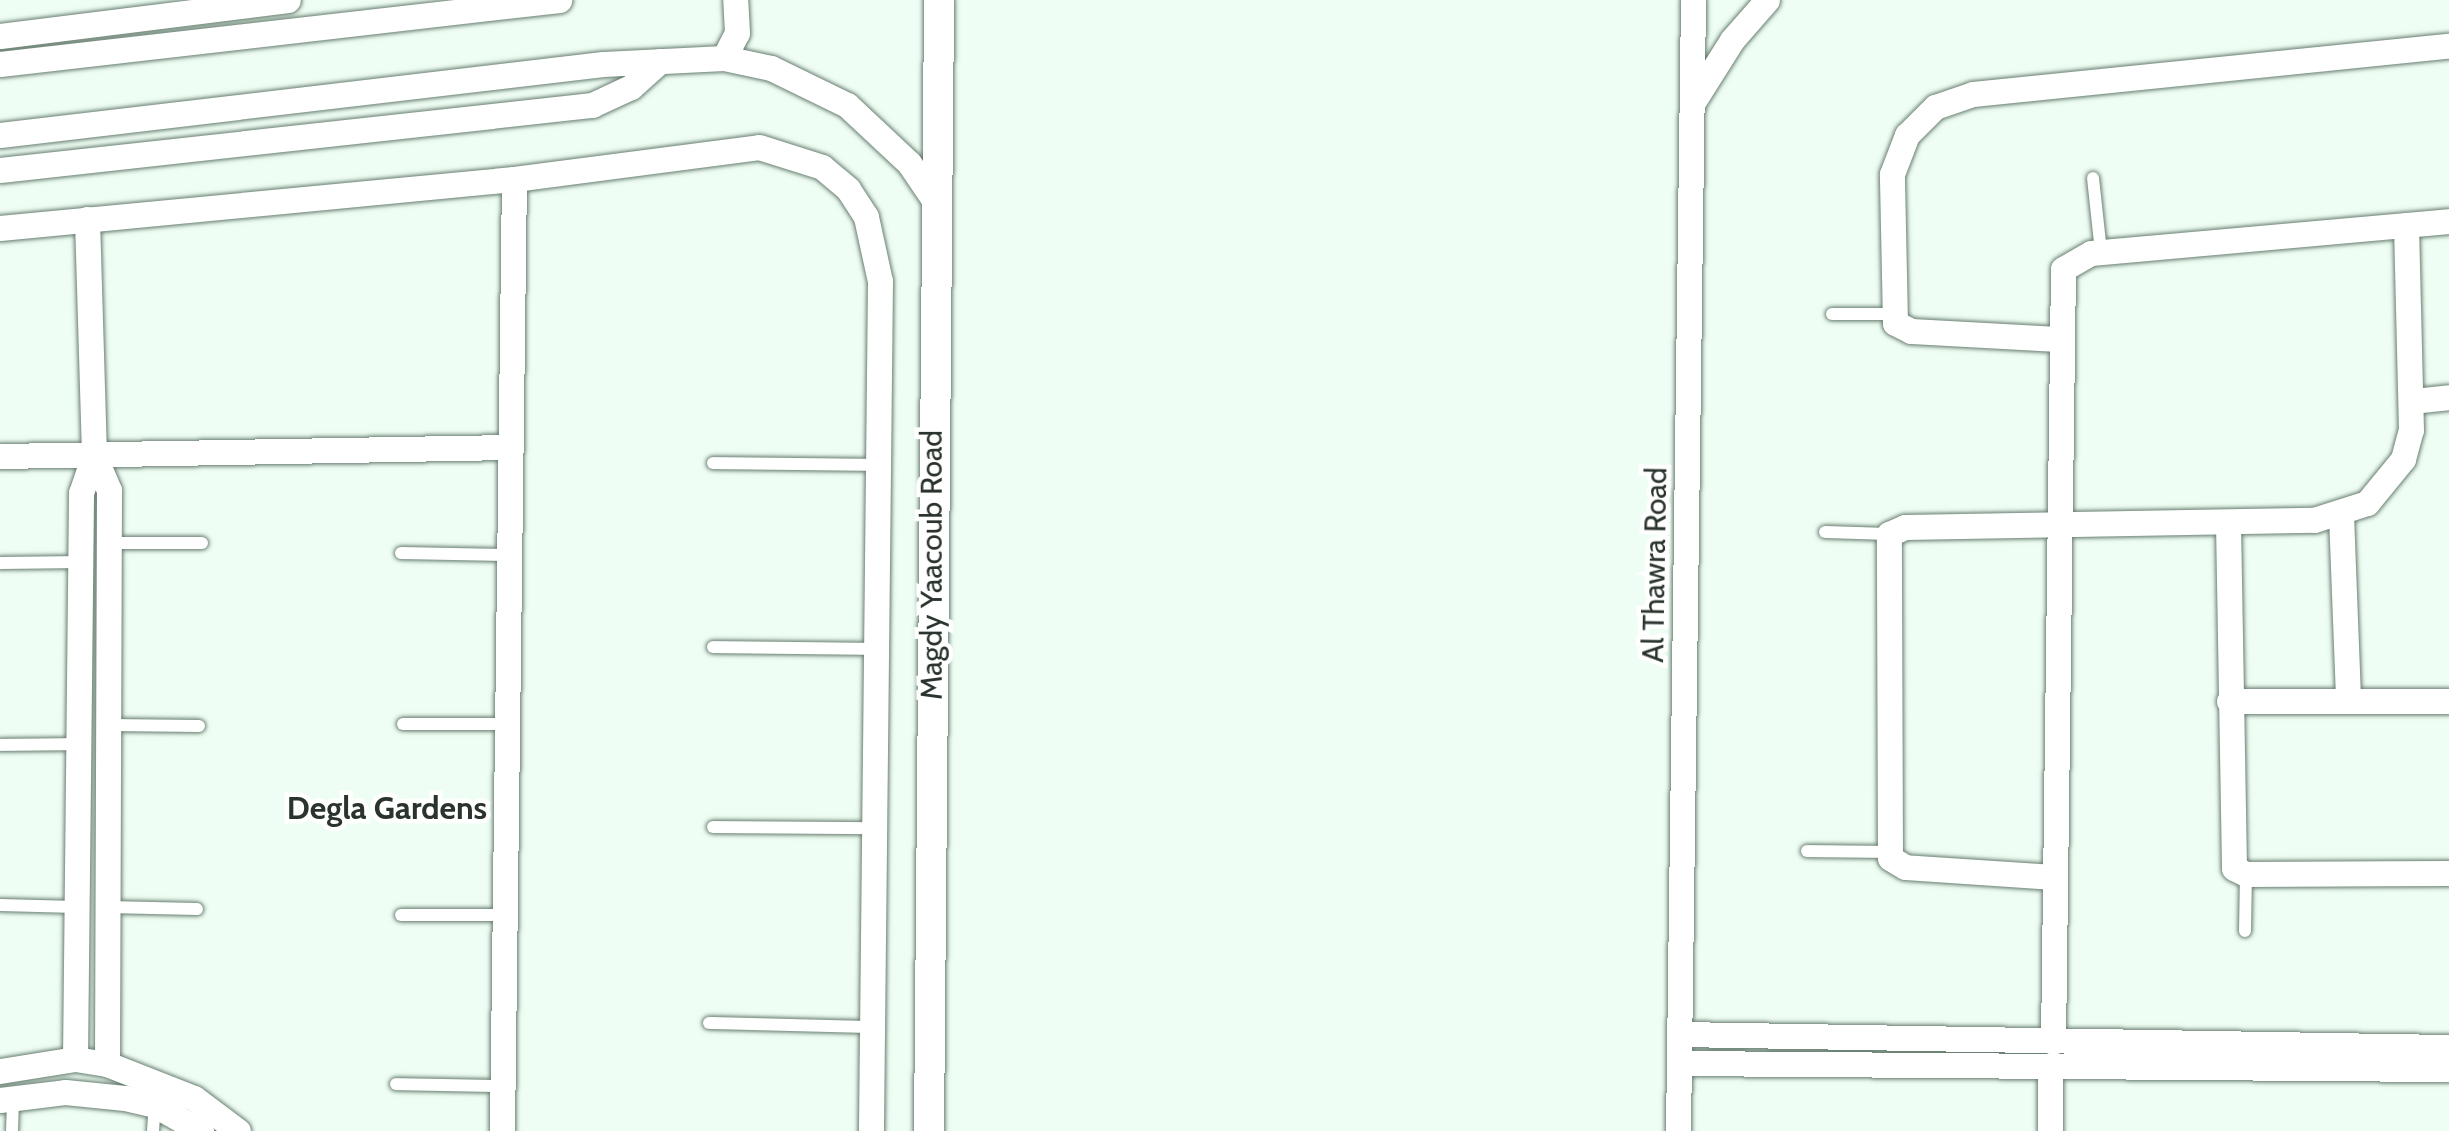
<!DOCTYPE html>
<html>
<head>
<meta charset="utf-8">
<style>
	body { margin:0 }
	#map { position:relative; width:2449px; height:1131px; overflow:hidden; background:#effef4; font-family:Cabin,sans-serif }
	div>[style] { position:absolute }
	.roads { filter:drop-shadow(0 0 2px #677e70) drop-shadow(0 0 2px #677e70) }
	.service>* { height:12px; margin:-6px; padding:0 6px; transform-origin:6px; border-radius:6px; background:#fff }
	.minor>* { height:25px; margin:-12.5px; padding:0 12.5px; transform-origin:12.5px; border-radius:12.5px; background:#fff }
	.tertiary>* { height:30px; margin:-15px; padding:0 15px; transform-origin:15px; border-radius:15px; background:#fff }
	span { translate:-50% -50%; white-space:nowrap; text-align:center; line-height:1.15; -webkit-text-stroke:9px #fff; paint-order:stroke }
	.street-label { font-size:30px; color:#2a342d }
	.neighbourhood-label { font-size:32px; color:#2a342d; font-weight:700 }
</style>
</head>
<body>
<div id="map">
	<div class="roads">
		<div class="service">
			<div style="left:2093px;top:178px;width:74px;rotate:83.8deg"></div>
			<div style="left:1832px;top:314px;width:59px"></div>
			<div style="left:713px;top:463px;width:166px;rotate:0.7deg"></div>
			<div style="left:1825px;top:532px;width:64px;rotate:1.8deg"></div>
			<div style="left:109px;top:543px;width:93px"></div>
			<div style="left:401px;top:553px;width:108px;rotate:1.1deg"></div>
			<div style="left:0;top:563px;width:82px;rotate:-0.7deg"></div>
			<div style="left:713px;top:647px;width:164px;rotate:0.7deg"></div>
			<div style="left:403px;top:724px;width:104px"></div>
			<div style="left:110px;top:725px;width:89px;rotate:0.6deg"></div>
			<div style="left:0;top:745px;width:79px;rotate:-0.7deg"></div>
			<div style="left:713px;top:827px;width:162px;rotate:0.4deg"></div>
			<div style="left:1807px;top:851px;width:81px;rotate:0.7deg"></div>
			<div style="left:0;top:905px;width:76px;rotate:1.5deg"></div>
			<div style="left:107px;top:907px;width:90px;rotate:1.3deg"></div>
			<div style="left:401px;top:915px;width:103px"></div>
			<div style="left:2245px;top:931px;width:57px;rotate:-89deg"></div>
			<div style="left:709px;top:1023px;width:163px;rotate:1.4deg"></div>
			<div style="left:396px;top:1084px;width:106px;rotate:1.1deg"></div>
			<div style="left:12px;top:1131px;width:32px;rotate:-88deg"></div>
			<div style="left:153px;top:1131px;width:26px;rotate:-86deg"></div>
		</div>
		<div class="minor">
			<div style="left:0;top:36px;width:290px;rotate:-7.1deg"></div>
			<div style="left:724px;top:58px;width:28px;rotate:-63deg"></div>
			<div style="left:737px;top:33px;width:33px;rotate:-93deg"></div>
			<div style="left:0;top:64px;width:563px;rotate:-6.53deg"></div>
			<div style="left:1693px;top:102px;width:73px;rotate:-57.8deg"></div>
			<div style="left:1732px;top:40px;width:53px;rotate:-48.8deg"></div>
			<div style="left:0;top:135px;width:607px;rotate:-6.72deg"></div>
			<div style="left:603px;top:64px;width:121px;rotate:-2.8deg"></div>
			<div style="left:724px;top:58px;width:48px;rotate:12deg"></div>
			<div style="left:771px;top:68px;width:85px;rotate:26deg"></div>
			<div style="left:847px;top:105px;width:85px;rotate:43.1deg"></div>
			<div style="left:909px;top:163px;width:45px;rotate:56deg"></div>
			<div style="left:0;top:170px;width:596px;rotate:-6.27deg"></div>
			<div style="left:592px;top:105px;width:43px;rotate:-24.8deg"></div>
			<div style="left:631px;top:87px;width:39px;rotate:-42deg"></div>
			<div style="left:0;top:228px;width:516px;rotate:-5.45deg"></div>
			<div style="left:514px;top:179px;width:247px;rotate:-7.4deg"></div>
			<div style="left:759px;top:147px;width:66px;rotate:17.6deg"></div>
			<div style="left:822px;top:167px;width:34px;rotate:40deg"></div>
			<div style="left:848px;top:189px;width:33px;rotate:57deg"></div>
			<div style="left:866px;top:217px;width:66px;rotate:77.7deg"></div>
			<div style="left:880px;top:281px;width:850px;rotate:90.61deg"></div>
			<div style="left:2058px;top:339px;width:147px;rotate:-176.9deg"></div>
			<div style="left:1911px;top:331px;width:18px;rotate:-153deg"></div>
			<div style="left:1895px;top:323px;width:149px;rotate:-91.2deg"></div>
			<div style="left:1892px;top:174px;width:42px;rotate:-69deg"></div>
			<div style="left:1907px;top:135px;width:40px;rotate:-45deg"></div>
			<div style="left:1935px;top:107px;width:40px;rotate:-18.9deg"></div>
			<div style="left:1973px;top:94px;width:478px;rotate:-5.8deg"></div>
			<div style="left:2412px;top:401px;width:37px;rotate:-6deg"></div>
			<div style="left:94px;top:455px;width:38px;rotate:67deg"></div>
			<div style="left:109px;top:490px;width:574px;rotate:90.2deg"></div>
			<div style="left:0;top:456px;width:511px;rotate:-1.01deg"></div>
			<div style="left:2341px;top:515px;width:186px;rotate:87.8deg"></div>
			<div style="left:2228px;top:523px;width:345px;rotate:89deg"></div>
			<div style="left:2234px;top:868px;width:13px;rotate:27deg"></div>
			<div style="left:2246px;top:874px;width:203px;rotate:-0.3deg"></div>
			<div style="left:2229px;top:701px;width:220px"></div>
			<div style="left:2054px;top:877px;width:149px;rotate:-176.2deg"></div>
			<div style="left:1905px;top:867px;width:17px;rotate:-149deg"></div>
			<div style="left:1890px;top:858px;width:324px;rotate:-90.2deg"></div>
			<div style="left:1889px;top:534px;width:17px;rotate:-24deg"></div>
			<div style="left:1905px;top:527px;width:409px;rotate:-1deg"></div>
			<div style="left:2314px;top:520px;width:56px;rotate:-17.8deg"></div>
			<div style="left:2367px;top:503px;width:57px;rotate:-50.7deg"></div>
			<div style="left:2403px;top:459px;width:30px;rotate:-75deg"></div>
			<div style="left:2411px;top:430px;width:205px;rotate:-91.4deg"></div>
			<div style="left:1679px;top:1034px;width:770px;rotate:0.97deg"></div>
			<div style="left:2053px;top:1042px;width:773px;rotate:-89.26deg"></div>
			<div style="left:2063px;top:269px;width:32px;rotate:-30deg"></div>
			<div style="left:2091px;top:253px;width:359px;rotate:-5.1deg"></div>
			<div style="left:75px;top:1059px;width:566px;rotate:-89.39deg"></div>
			<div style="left:81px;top:493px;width:40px;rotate:-71.1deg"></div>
			<div style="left:94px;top:455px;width:236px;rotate:-91.7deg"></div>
			<div style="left:1679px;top:1063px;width:770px;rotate:0.45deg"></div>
			<div style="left:0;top:1071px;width:76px;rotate:-9.1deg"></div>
			<div style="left:75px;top:1059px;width:32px;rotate:9deg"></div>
			<div style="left:107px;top:1064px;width:93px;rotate:21.3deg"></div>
			<div style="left:194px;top:1098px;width:55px;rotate:36.9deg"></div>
			<div style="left:0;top:1100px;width:65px;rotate:-7deg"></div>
			<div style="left:65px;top:1092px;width:60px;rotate:5.7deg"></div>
			<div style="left:125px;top:1098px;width:31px;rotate:13deg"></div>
			<div style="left:155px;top:1105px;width:53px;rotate:29.5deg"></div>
			<div style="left:502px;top:1131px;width:952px;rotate:-89.28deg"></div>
			<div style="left:1678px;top:1131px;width:1131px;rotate:-89.24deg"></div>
			<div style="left:2050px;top:1131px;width:65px;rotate:-90deg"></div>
		</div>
		<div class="tertiary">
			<div style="left:929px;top:1131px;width:1131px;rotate:-89.49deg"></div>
		</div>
	</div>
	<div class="street-label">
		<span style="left:932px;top:565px;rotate:-90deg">Magdy Yaacoub Road</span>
		<span style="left:1655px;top:565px;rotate:-89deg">Al Thawra Road</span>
	</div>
	<div class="neighbourhood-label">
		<span style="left:387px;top:808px">Degla Gardens</span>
	</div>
</div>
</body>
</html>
